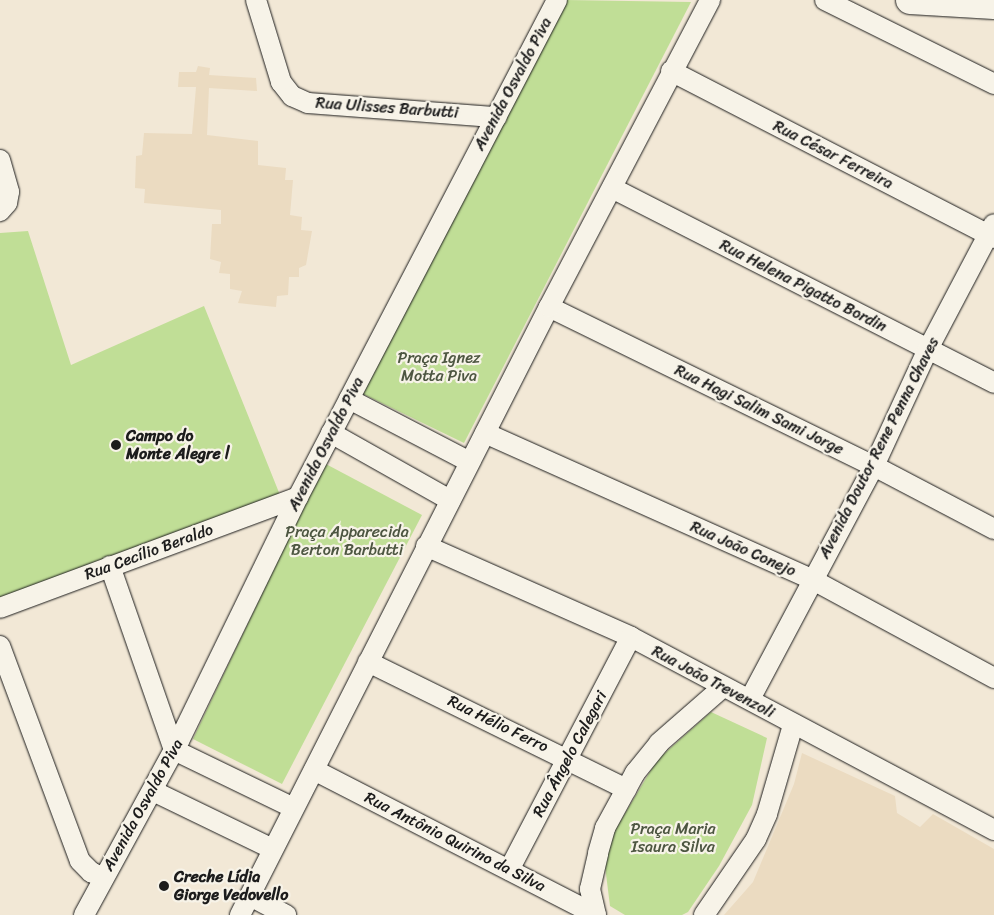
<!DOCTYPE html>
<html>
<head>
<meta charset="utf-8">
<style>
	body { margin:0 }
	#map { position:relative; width:994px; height:915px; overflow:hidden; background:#f2e8d6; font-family:Sriracha,sans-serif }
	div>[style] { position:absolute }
	.built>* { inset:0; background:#ebdbc1 }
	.green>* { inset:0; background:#c0de96 }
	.roads { filter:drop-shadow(0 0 1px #1c1c1c) drop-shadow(0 0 1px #1c1c1c) }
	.minor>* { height:20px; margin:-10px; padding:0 10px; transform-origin:10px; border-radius:10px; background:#f7f3e8 }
	.secondary>* { height:28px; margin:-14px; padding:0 14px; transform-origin:14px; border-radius:14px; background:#f7f3e8 }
	.dots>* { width:14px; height:14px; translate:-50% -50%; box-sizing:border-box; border:2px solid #f7f3e8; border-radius:50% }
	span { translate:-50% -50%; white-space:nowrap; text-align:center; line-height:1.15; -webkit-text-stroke:4.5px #f7f3e8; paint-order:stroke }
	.street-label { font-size:16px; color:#1c1c1c }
	.park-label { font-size:16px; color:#4d5641 }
	.poi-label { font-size:16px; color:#1c1c1c; font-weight:700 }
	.left { translate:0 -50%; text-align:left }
</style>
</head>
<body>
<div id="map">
	<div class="built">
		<div style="clip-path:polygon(198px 66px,210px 68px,209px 75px,256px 78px,257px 91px,209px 88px,207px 135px,258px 141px,258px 165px,286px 168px,285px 180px,293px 180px,290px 215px,302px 217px,301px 230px,312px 231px,306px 265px,299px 268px,299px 277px,289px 277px,288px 295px,277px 296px,276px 307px,238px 303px,242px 291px,230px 289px,230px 274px,219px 273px,221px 262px,210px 259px,212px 224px,221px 224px,221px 210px,144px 203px,145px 189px,135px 188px,136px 156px,142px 155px,144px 133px,192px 134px,196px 87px,178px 87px,179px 72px,196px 72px)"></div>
		<div style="clip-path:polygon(802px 753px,895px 796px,897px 813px,920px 827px,933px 814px,994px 849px,994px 915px,724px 915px,753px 882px,794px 784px)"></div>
	</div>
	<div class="green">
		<div style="clip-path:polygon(566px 0,691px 2px,464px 443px,363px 394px)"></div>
		<div style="clip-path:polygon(28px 231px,71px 365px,204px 306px,280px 495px,0 600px,0 233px)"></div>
		<div style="clip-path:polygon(324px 463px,422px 515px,282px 784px,193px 739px)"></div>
		<div style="clip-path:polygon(711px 712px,767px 738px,752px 805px,719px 866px,688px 912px,682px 915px,625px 915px,610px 906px,603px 850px,657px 760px)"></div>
	</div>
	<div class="roads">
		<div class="minor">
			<div style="left:256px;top:0;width:86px;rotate:73deg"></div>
			<div style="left:281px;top:82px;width:18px;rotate:52deg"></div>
			<div style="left:292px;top:96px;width:17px;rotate:24deg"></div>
			<div style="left:308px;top:103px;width:189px;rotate:4.3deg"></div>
			<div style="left:825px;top:0;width:189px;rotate:26.4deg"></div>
			<div style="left:671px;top:71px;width:364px;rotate:27.3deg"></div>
			<div style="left:0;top:160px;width:33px;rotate:74deg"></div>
			<div style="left:9px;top:192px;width:11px;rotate:100deg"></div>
			<div style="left:7px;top:203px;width:11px;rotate:131deg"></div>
			<div style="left:612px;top:188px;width:429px;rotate:27deg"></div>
			<div style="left:549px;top:307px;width:362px;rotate:26.1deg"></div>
			<div style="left:874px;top:466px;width:136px;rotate:27.7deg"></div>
			<div style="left:349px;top:399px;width:136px;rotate:27.5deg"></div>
			<div style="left:331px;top:433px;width:137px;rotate:29.4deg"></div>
			<div style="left:485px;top:433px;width:359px;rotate:24.1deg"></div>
			<div style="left:813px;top:580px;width:206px;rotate:28.4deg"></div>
			<div style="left:426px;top:546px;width:224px;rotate:23.9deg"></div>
			<div style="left:631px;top:637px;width:411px;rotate:28deg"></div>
			<div style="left:110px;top:566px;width:195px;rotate:70.8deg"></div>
			<div style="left:0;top:608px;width:318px;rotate:-20.4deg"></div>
			<div style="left:0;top:646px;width:229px;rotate:69.6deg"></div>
			<div style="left:80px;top:861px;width:16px;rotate:45deg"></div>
			<div style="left:91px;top:872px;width:14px;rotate:25deg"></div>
			<div style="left:368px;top:662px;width:288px;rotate:26.2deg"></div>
			<div style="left:750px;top:699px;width:264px;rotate:-62deg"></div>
			<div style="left:874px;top:466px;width:129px;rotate:-65.2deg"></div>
			<div style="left:928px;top:349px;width:141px;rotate:-62.2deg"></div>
			<div style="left:174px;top:750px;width:133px;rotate:25.8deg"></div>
			<div style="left:314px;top:770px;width:317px;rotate:27.2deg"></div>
			<div style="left:153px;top:791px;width:133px;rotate:25.8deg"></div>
			<div style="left:509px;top:870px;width:263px;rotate:-62.4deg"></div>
			<div style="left:250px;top:896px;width:41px;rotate:27.8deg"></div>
			<div style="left:84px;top:915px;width:200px;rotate:-61.4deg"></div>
			<div style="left:180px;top:739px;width:269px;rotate:-64deg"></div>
			<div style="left:298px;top:497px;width:560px;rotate:-62.47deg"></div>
			<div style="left:240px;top:915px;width:682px;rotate:-63.06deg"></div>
			<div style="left:549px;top:307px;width:347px;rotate:-62.3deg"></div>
			<div style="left:596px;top:915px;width:27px;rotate:-103deg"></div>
			<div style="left:590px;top:889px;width:37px;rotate:-77deg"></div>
			<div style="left:598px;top:853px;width:26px;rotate:-74deg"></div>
			<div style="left:605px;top:828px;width:63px;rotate:-61.4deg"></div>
			<div style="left:635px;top:773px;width:38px;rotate:-51deg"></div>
			<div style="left:659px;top:743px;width:85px;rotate:-41.2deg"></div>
			<div style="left:704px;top:915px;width:92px;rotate:-55.6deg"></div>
			<div style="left:756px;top:839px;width:27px;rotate:-66deg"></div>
			<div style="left:767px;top:814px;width:93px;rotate:-73.7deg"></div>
		</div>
		<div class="secondary">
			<div style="left:910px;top:0;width:84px;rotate:3.4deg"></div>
		</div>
	</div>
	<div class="dots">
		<div style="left:116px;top:445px;background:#1c1c1c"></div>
		<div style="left:164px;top:886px;background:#1c1c1c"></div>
	</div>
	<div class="street-label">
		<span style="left:513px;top:84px;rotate:-62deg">Avenida Osvaldo Piva</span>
		<span style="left:387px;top:108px;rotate:4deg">Rua Ulisses Barbutti</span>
		<span style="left:833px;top:155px;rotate:27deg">Rua César Ferreira</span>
		<span style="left:803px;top:286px;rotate:27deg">Rua Helena Pigatto Bordin</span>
		<span style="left:759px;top:410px;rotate:26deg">Rua Hagi Salim Sami Jorge</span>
		<span style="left:326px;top:444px;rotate:-63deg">Avenida Osvaldo Piva</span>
		<span style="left:879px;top:448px;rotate:-63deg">Avenida Doutor Rene Penna Chaves</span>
		<span style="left:743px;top:549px;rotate:24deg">Rua João Conejo</span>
		<span style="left:149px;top:552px;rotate:-20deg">Rua Cecílio Beraldo</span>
		<span style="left:713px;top:682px;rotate:28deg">Rua João Trevenzoli</span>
		<span style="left:498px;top:724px;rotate:26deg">Rua Hélio Ferro</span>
		<span style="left:570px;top:754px;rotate:-62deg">Rua Ângelo Calegari</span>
		<span style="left:143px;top:805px;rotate:-61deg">Avenida Osvaldo Piva</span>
		<span style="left:455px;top:842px;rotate:27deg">Rua Antônio Quirino da Silva</span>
	</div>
	<div class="park-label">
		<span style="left:439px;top:367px">Praça Ignez<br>Motta Piva</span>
		<span style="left:347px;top:541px">Praça Apparecida<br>Berton Barbutti</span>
		<span style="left:673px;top:838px">Praça Maria<br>Isaura Silva</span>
	</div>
	<div class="poi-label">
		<span class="left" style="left:126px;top:445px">Campo do<br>Monte Alegre l</span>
		<span class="left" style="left:174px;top:886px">Creche Lídia<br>Giorge Vedovello</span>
	</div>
</div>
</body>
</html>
